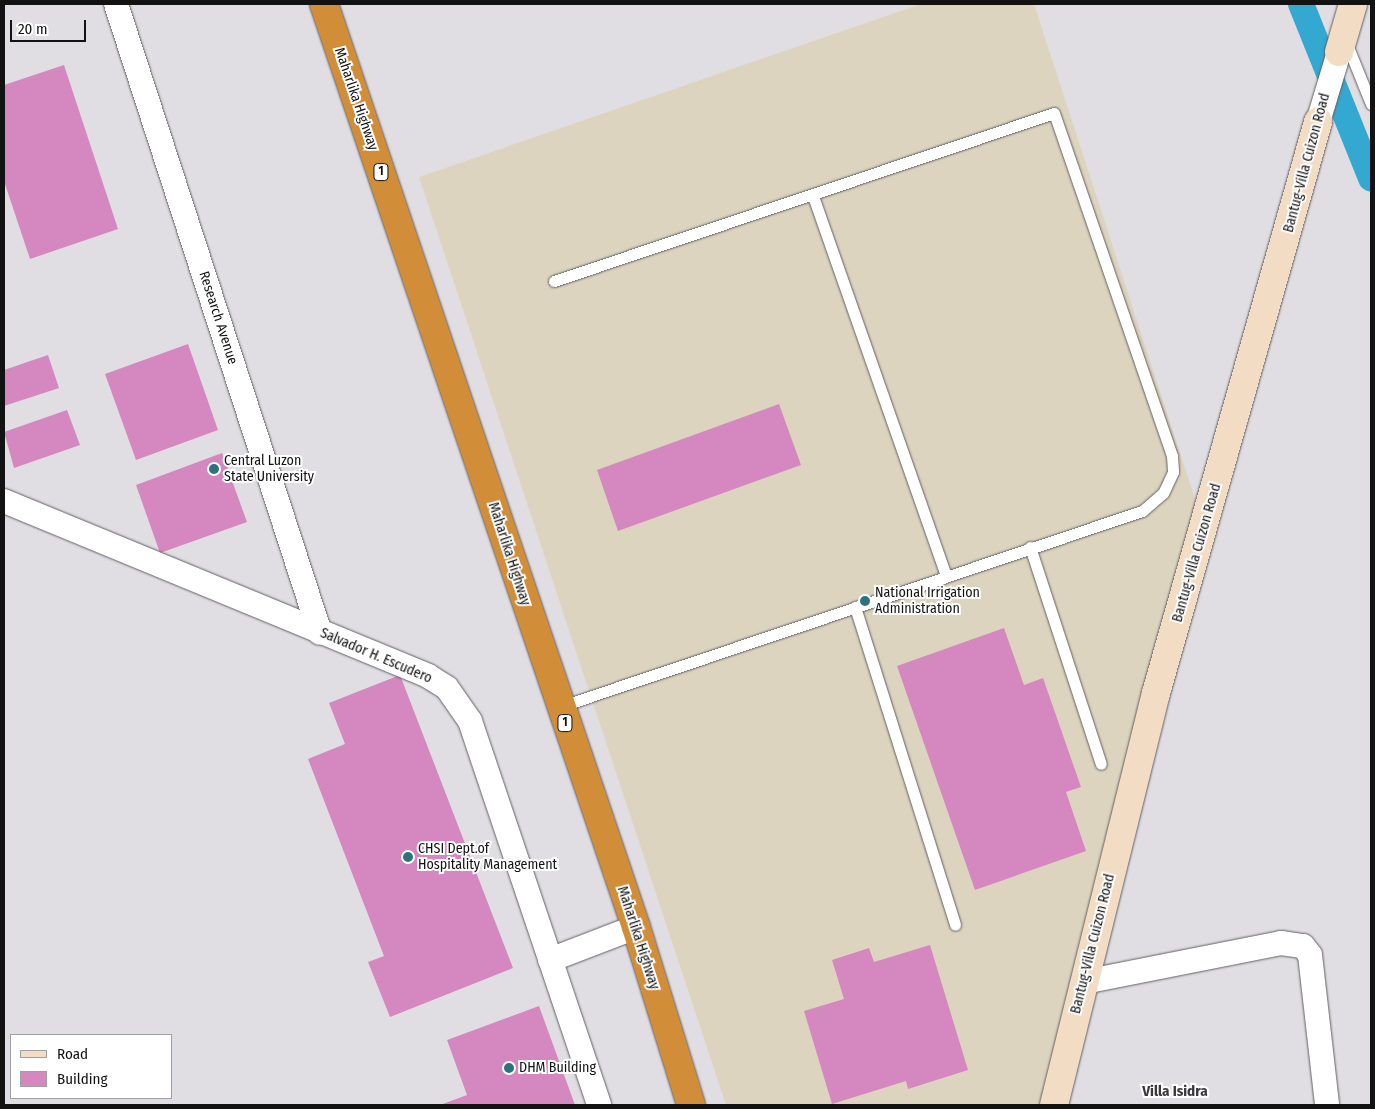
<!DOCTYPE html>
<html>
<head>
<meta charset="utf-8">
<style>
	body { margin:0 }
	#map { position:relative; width:1375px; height:1109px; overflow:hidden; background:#e0dee2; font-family:"Fira Sans Condensed",sans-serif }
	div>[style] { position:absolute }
	.commercial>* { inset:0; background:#ddd4bf }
	.canal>* { height:26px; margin:-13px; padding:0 13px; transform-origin:13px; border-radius:13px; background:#33a9d1 }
	.building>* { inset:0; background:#d488bf }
	.roads { filter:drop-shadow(0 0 1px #626064) drop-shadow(0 0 1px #626064) }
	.lane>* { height:11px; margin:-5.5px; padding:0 5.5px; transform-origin:5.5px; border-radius:5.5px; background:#fff }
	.street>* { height:24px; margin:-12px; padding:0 12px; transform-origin:12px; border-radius:12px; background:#fff }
	.secondary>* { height:28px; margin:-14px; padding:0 14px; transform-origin:14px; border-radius:14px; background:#f2ddc4 }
	.highway>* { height:28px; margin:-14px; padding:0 14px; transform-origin:14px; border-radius:14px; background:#d28d39 }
	.dots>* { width:14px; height:14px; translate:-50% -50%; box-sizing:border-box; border:2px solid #fff; border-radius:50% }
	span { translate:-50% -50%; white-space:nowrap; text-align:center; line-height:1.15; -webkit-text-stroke:4px #fff; paint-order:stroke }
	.shield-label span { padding:1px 4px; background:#fff; border:1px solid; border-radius:4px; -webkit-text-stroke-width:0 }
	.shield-label { font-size:12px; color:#131213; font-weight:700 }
	.street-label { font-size:14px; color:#131213 }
	.poi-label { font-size:14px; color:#131213 }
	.left { translate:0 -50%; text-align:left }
	.neighbourhood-label { font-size:15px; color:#3a383c; font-weight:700 }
	.frame { position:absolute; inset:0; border:5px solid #131213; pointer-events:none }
	.legend { position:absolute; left:10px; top:1034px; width:162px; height:65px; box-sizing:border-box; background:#fff; border:1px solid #a1a0a1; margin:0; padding:6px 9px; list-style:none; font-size:15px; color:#131213 }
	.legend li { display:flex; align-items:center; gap:10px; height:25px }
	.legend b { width:25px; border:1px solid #a1a0a1 }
	.scale { position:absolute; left:10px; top:20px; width:76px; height:22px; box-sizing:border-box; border:2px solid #131213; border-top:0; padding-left:6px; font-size:15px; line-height:18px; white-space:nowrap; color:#131213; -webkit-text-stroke:4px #fff; paint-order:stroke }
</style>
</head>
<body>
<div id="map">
	<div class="commercial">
		<div style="clip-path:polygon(921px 4px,1034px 4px,1197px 505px,1043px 1105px,726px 1105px,419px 177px)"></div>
	</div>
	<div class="canal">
		<div style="left:1301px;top:4px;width:188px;rotate:68.1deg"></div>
	</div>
	<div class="building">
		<div style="clip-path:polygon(64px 65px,118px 229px,30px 259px,4px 181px,4px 85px)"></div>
		<div style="clip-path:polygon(188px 344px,218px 430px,136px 460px,105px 374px)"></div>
		<div style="clip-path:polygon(48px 355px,59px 388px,4px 406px,4px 370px)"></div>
		<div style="clip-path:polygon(779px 404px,801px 465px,618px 531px,597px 470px)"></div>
		<div style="clip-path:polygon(67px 410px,80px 445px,14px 468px,4px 432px)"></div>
		<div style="clip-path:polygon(222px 453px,247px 522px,160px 553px,136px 485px)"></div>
		<div style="clip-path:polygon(1004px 628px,1024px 685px,1043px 678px,1081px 787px,1066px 792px,1086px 851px,975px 890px,897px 666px)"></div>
		<div style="clip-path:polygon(400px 675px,513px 968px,390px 1017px,368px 962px,384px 956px,308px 759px,345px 744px,329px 703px)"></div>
		<div style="clip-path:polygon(930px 945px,968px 1070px,908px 1089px,906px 1081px,832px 1104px,804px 1011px,844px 999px,832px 960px,869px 948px,874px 962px)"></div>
		<div style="clip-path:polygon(539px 1006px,575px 1105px,440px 1105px,467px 1095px,447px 1040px)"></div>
	</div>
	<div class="roads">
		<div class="lane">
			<div style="left:1346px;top:42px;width:67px;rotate:68deg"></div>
			<div style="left:813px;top:196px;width:403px;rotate:70.7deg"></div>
			<div style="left:554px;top:281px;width:527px;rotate:-18.57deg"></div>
			<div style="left:1054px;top:113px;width:363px;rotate:71deg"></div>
			<div style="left:1172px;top:456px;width:16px;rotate:86deg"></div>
			<div style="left:1173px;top:472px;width:23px;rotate:115deg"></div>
			<div style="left:1163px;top:493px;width:28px;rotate:139deg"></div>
			<div style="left:1142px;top:511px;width:612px;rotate:161.42deg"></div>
			<div style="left:1030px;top:547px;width:228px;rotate:71.9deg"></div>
			<div style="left:855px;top:607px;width:333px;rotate:72.5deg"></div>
		</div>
		<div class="street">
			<div style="left:116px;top:4px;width:661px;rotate:72.03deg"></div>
			<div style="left:1318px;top:122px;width:73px;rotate:-73.3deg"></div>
			<div style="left:4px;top:501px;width:459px;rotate:22.4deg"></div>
			<div style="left:428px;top:676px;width:22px;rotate:32deg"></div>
			<div style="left:447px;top:688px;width:40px;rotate:55.1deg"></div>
			<div style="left:470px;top:721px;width:405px;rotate:71.4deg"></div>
			<div style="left:550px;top:960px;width:92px;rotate:-21deg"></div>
			<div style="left:1084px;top:982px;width:201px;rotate:-11.2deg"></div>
			<div style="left:1281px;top:943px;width:22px;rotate:8deg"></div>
			<div style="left:1303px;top:946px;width:11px;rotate:52deg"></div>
			<div style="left:1310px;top:955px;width:151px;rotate:83.5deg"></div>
		</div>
		<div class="secondary">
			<div style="left:1339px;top:52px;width:50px;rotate:-73.7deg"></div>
			<div style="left:1054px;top:1105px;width:424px;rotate:-76.1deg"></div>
			<div style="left:1156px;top:693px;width:594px;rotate:-74.16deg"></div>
		</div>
		<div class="highway">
			<div style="left:324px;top:4px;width:974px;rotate:71.32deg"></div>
			<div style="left:636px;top:927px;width:186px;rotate:72.8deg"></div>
		</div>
	</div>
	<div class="dots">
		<div style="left:214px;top:469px;background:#2b737e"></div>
		<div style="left:865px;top:601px;background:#2b737e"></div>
		<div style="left:408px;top:857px;background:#2b737e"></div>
		<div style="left:509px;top:1068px;background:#2b737e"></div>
	</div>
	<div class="shield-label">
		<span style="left:381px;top:172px">1</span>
		<span style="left:565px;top:723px">1</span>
	</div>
	<div class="street-label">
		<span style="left:356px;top:99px;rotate:71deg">Maharlika Highway</span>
		<span style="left:1307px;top:163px;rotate:-75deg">Bantug-Villa Cuizon Road</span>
		<span style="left:218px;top:318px;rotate:72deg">Research Avenue</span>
		<span style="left:1197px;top:553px;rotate:-74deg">Bantug-Villa Cuizon Road</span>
		<span style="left:509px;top:554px;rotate:72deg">Maharlika Highway</span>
		<span style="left:376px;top:656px;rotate:23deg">Salvador H. Escudero</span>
		<span style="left:638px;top:938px;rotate:72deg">Maharlika Highway</span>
		<span style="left:1093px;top:944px;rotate:-76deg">Bantug-Villa Cuizon Road</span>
	</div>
	<div class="poi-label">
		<span class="left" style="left:224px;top:469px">Central Luzon<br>State University</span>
		<span class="left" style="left:875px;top:601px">National Irrigation<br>Administration</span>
		<span class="left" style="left:418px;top:857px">CHSI Dept.of<br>Hospitality Management</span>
		<span class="left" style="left:519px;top:1068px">DHM Building</span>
	</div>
	<div class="neighbourhood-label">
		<span style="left:1175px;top:1092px">Villa Isidra</span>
	</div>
	<div class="frame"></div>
	<ul class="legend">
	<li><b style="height:6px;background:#f2ddc4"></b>Road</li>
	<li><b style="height:14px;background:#d488bf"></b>Building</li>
	</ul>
	<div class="scale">20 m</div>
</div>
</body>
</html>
